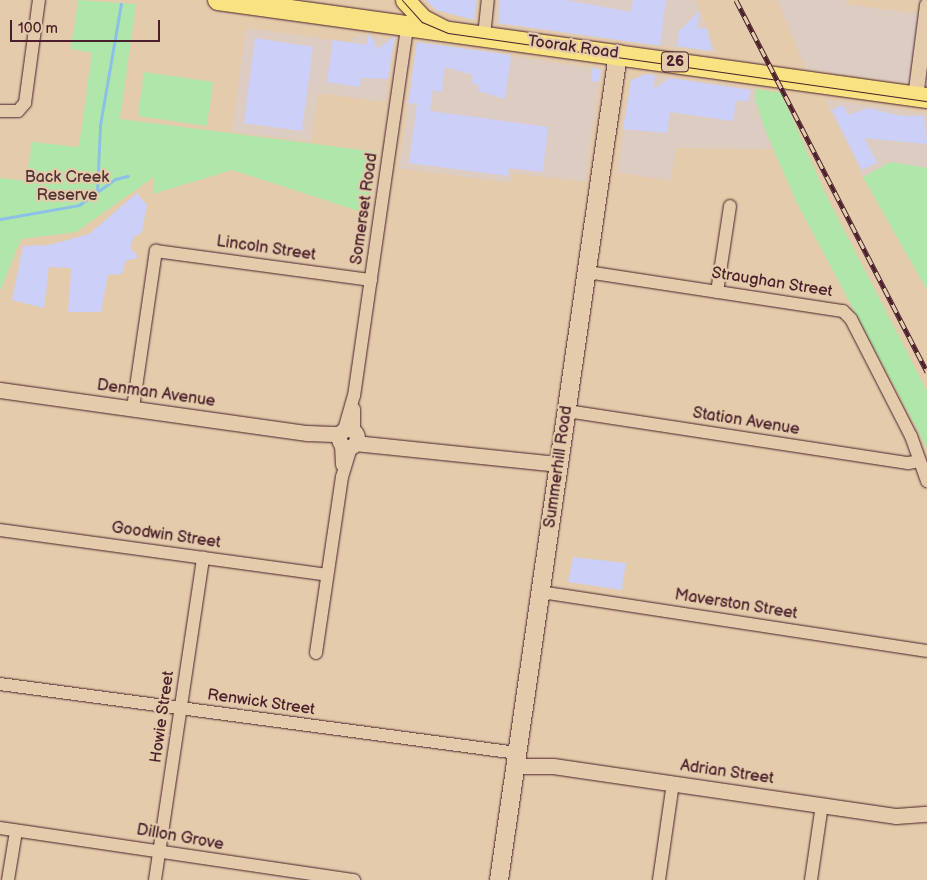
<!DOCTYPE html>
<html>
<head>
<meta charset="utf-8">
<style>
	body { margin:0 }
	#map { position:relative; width:927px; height:880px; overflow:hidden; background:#e3cbab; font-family:"Balsamiq Sans",sans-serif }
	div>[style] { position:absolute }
	.built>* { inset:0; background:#dcccc2 }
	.green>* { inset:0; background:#afe6a9 }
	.stream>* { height:3px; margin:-1.5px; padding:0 1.5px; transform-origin:1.5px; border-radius:1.5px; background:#8dc0e9 }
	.building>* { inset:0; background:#cccff7 }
	.roads { filter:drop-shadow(0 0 1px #4a1f2b) drop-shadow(0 0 1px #4a1f2b) }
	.minor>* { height:12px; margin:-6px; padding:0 6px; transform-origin:6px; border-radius:6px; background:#e3cbab }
	.tertiary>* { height:15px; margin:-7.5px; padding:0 7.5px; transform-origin:7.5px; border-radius:7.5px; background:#e3cbab }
	.tertiary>.ring { margin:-7.5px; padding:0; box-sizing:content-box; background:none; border:15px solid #e3cbab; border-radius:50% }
	.secondary>* { height:18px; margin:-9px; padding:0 9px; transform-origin:9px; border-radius:9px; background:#e3cbab }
	.primary>* { height:19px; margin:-9.5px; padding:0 9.5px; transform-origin:9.5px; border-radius:9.5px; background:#f8e281 }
	.trunk>* { height:20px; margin:-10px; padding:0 10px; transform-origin:10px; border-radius:10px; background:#f8e281 }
	.tram>* { height:1px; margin:-0.5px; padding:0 0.5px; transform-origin:0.5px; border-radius:0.5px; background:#4a1f2b }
	.rail>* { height:5px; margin-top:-2.5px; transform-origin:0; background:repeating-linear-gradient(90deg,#e3cbab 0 9px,#4a1f2b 0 18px); box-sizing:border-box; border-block:1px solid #4a1f2b }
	span { translate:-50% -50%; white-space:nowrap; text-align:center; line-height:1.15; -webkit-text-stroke:4.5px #e3cbab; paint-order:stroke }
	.shield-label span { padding:1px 4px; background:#e3cbab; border:1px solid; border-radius:4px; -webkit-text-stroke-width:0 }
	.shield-label { font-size:15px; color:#4a1f2b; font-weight:700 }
	.street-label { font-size:16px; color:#4a1f2b }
	.park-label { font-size:16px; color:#543338 }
	.scale { position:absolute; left:10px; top:20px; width:150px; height:22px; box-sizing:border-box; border:2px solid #4a1f2b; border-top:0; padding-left:6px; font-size:15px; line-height:18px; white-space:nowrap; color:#4a1f2b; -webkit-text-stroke:4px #e3cbab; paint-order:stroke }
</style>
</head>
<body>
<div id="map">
	<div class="built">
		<div style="clip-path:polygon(498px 0,696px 0,717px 53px,496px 24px)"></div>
		<div style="clip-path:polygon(777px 0,847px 0,847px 4px,927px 15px,927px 86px,806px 69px)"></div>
		<div style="clip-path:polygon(246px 28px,350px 42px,357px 34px,394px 40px,385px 102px,318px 93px,311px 142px,232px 132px)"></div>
		<div style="clip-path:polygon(417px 42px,601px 69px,585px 182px,513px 173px,511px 183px,399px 168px)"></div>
		<div style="clip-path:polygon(646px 74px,756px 89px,755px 99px,772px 149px,676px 148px,671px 181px,617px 172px,631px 80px)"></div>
		<div style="clip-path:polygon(824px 99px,927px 113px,927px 168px,891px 162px,863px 177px)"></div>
	</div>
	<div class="green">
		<div style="clip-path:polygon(78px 0,136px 4px,120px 119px,378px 152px,368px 214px,232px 170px,153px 194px,154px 177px,76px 232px,21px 239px,0 291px,0 178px,26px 181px,32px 142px,79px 147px,92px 53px,71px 49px)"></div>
		<div style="clip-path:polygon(144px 72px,213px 82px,207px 126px,138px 116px)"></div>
		<div style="clip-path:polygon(756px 89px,781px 93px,827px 197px,927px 391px,927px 448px,795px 199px,766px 132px,755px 99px)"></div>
		<div style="clip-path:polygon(891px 162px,927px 168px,927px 290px,863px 177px)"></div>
	</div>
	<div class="stream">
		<div style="left:97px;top:192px;width:67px;rotate:-87.4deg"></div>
		<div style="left:100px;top:125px;width:123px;rotate:-80.2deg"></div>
		<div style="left:0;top:219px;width:80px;rotate:-10deg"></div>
		<div style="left:79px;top:205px;width:44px;rotate:-35.8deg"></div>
		<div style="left:115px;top:179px;width:13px;rotate:-13deg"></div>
	</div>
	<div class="building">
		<div style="clip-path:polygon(426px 0,477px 0,474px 20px,436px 10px)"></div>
		<div style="clip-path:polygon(500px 0,566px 0,631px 12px,633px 0,666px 0,660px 46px,499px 23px)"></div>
		<div style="clip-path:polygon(699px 11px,697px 28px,707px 29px,712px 51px,677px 46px,679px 31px)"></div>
		<div style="clip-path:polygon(369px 33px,378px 49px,395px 36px,388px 79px,361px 78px,360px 87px,327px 82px,333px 40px,367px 45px)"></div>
		<div style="clip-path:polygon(255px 38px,313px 47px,302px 131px,244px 123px)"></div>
		<div style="clip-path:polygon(417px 42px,511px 55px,505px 99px,478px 91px,479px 85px,472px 84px,473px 75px,445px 67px,442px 92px,433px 90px,430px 111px,548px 127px,543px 172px,509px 168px,508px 176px,409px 163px,417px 104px,408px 103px)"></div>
		<div style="clip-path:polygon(593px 67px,601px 70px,600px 82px,591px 81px)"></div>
		<div style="clip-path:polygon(646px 74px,655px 75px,653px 90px,670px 78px,750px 90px,749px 101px,736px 101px,733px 121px,670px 112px,667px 133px,623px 129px,631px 80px)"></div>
		<div style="clip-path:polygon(843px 105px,848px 115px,868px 108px,901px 116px,924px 116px,927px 144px,864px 138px,877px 163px,862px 170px,832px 110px)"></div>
		<div style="clip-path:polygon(137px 193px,147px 205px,142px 232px,134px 237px,130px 248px,139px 257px,126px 261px,122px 274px,108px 275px,101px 312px,68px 312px,71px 268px,49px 267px,44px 308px,12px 300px,23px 246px,49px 245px,89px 234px)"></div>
		<div style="clip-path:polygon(573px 557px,626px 563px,622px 590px,568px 582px)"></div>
	</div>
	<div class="roads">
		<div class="minor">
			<div style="left:484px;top:36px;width:36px;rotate:-84deg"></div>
			<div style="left:0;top:111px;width:18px"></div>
			<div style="left:18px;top:111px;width:11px;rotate:-49deg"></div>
			<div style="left:25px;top:103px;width:104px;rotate:-82.3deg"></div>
			<div style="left:587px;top:272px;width:259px;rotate:8.7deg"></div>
			<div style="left:843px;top:311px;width:11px;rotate:45deg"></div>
			<div style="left:851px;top:319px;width:131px;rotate:62.9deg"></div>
			<div style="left:911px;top:436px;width:48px;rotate:70.4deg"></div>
			<div style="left:717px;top:292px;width:87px;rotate:-81.4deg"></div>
			<div style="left:133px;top:408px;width:159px;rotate:-81.7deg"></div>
			<div style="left:156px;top:251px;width:217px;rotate:7.7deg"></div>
			<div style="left:354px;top:409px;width:22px;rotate:90deg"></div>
			<div style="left:567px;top:411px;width:345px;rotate:8.7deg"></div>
			<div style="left:908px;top:463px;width:12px;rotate:-9deg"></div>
			<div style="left:344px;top:430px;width:35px;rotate:-74deg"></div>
			<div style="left:354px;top:396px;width:374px;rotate:-81.8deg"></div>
			<div style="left:341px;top:445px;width:20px;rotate:87deg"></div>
			<div style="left:0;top:530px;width:330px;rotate:7.8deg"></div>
			<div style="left:541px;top:592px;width:390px;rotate:8.7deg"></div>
			<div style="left:316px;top:653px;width:178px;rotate:-81.6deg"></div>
			<div style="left:342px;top:477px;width:31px;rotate:-73deg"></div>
			<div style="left:0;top:684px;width:522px;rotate:7.6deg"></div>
			<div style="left:0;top:828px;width:358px;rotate:8.4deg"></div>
			<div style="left:8px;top:880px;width:50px;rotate:-80.7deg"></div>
			<div style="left:155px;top:880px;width:326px;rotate:-81.5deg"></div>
			<div style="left:659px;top:880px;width:98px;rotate:-81.8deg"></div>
			<div style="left:811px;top:880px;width:76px;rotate:-81.7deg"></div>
		</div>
		<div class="tertiary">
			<div style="left:915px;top:97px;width:93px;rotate:-82.6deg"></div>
			<div style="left:0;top:390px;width:310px;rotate:8deg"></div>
			<div style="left:307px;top:433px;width:33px;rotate:2deg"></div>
			<div class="ring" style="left:339px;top:429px;width:3px;height:3px"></div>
			<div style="left:355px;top:443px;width:205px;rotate:5.9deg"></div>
			<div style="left:516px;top:766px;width:37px"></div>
			<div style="left:553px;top:766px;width:347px;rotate:8.3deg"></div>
			<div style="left:896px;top:816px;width:31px;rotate:-4deg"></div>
		</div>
		<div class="secondary">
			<div style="left:499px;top:880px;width:835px;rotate:-81.8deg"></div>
		</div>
		<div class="primary">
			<div style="left:405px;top:0;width:26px;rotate:47deg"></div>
			<div style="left:423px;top:19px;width:25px;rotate:27deg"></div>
		</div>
		<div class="trunk">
			<div style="left:218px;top:0;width:716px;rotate:7.87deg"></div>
		</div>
	</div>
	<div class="tram">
		<div style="left:402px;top:0;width:30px;rotate:48deg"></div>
		<div style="left:422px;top:22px;width:28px;rotate:23deg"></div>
		<div style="left:448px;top:33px;width:484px;rotate:8.1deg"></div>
	</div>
	<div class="rail">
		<div style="left:736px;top:0;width:418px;rotate:62.8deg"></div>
	</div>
	<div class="shield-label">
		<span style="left:675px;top:62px">26</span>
	</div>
	<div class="street-label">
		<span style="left:573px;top:48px;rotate:8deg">Toorak Road</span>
		<span style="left:365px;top:209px;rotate:-82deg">Somerset Road</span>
		<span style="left:266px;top:249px;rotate:8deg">Lincoln Street</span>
		<span style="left:772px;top:283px;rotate:9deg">Straughan Street</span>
		<span style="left:156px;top:394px;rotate:8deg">Denman Avenue</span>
		<span style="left:746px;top:422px;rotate:9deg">Station Avenue</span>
		<span style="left:559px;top:467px;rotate:-82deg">Summerhill Road</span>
		<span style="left:166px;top:536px;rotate:8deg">Goodwin Street</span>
		<span style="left:736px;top:605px;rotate:9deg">Maverston Street</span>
		<span style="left:261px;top:703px;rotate:8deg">Renwick Street</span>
		<span style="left:163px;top:717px;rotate:-82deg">Howie Street</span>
		<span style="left:727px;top:773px;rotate:8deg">Adrian Street</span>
		<span style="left:180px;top:838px;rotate:10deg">Dillon Grove</span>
	</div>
	<div class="park-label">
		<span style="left:67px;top:187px">Back Creek<br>Reserve</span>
	</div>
	<div class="scale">100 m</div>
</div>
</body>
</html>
